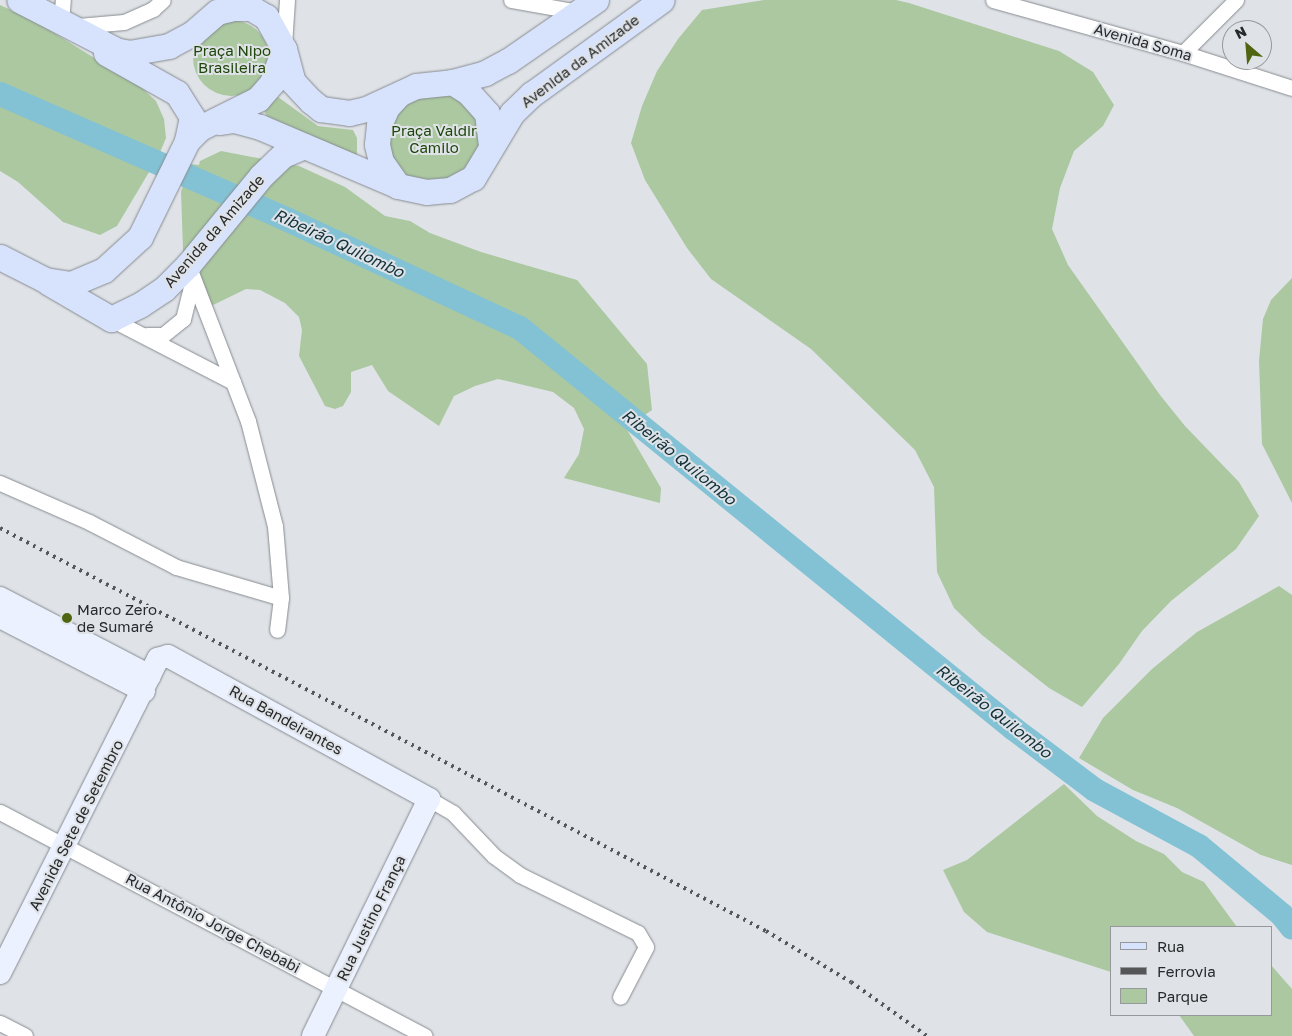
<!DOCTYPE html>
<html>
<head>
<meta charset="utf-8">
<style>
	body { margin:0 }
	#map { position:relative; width:1292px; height:1036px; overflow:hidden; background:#dfe3e8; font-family:"Golos Text",sans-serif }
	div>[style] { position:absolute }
	.green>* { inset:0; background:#abc8a0 }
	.round { border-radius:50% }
	.river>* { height:24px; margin:-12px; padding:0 12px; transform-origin:12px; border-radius:12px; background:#83c2d4 }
	.roads { filter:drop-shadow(0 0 1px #878b8f) drop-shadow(0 0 1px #878b8f) }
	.street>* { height:15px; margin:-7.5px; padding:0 7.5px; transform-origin:7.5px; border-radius:7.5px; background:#fff }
	.secondary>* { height:22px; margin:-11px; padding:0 11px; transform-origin:11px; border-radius:11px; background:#ebf1fe }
	.primary>* { height:25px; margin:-12.5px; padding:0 12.5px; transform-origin:12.5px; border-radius:12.5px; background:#d7e2fc }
	.rail>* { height:4px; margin-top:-2px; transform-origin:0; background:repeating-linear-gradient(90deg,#545658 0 2.5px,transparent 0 7.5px) }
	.dots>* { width:14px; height:14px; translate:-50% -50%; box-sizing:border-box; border:2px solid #dfe3e8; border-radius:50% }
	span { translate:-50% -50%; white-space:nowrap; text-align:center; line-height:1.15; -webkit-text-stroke:4px #dfe3e8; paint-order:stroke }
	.street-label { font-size:15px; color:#27292a }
	.park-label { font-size:15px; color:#1e4608 }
	.poi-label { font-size:15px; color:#27292a }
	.left { translate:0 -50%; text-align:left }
	.water-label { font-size:16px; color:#123139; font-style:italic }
	.legend { position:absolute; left:1110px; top:926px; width:162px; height:90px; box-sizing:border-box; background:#dfe3e8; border:1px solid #95999c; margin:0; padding:6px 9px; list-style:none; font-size:15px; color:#27292a }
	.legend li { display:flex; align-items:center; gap:10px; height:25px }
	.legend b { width:25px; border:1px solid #95999c }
	.north { position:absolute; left:1222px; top:20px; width:50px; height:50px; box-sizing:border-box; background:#dfe3e8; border:1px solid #95999c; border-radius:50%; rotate:333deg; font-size:14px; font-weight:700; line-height:20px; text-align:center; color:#27292a }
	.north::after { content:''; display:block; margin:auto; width:18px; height:22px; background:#4f6511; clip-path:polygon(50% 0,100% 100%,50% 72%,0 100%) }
</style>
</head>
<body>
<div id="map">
	<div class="green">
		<div style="clip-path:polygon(764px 0,896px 0,909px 3px,1059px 51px,1093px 72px,1114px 105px,1103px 126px,1074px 151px,1060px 188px,1052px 229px,1068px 265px,1160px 395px,1185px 426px,1239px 482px,1259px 516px,1236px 549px,1171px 601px,1142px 631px,1119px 664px,1082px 707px,1049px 688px,982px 635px,954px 608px,937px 572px,934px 487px,915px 450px,811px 349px,711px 279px,687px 248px,645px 180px,631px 143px,642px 106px,657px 71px,678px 39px,702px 10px)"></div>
		<div style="clip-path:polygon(0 5px,38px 23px,141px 87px,156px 101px,164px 119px,166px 138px,158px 157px,117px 226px,100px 235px,63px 222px,18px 182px,0 171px)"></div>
		<div class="round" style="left:193px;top:20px;width:76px;height:76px"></div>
		<div style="clip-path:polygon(452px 93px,475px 112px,483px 143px,455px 182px,407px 179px,387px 152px,388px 122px,407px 98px)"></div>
		<div style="clip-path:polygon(278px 97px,318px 126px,353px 130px,357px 138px,357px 157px,267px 116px,264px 111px)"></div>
		<div style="clip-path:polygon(221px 151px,299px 166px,345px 187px,385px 216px,410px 221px,430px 233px,481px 252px,577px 280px,647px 364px,652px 410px,626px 428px,661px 488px,660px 503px,564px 478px,579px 454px,584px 429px,574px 408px,553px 392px,498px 379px,475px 386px,454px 396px,439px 426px,388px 391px,372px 365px,351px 372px,351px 392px,343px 406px,335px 409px,325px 406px,299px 356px,302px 330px,299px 317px,285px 303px,260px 290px,246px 289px,211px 306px,184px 278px,181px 192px,190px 164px,199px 165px,200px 161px)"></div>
		<div style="clip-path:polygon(1292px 278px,1292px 503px,1262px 444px,1259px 361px,1263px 319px,1271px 300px)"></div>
		<div style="clip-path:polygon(1279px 586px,1292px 595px,1292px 865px,1261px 855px,1177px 808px,1133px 790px,1079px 758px,1103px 718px,1152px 669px,1197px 632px)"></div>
		<div style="clip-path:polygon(1064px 784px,1097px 816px,1136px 841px,1164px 854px,1182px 872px,1204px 882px,1237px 927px,1111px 927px,1111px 972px,987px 932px,964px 912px,943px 870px,967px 860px)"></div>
		<div style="clip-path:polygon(1271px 965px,1292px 989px,1292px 1036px,1194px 1036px,1179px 1015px,1271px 1015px)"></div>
	</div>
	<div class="river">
		<div style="left:0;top:94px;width:312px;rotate:23.6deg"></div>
		<div style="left:286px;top:219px;width:258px;rotate:25deg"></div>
		<div style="left:520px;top:328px;width:636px;rotate:39.07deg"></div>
		<div style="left:1014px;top:729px;width:101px;rotate:37deg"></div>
		<div style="left:1095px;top:790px;width:118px;rotate:28.3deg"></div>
		<div style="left:1199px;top:846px;width:108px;rotate:39.7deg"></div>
		<div style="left:1282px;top:915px;width:16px;rotate:52deg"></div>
	</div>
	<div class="roads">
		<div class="street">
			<div style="left:511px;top:0;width:69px;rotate:10deg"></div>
			<div style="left:993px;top:0;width:197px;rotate:15.6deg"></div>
			<div style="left:1183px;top:53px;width:114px;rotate:17.8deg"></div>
			<div style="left:61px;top:21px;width:21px;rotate:-85deg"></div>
			<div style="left:78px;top:26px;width:46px;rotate:-5deg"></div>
			<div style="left:124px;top:22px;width:32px;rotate:-24deg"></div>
			<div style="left:153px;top:9px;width:13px;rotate:-42deg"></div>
			<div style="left:284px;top:45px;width:45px;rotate:-86.2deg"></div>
			<div style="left:1183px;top:53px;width:75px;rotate:-45deg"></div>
			<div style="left:111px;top:319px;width:137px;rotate:27.3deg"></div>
			<div style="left:233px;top:382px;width:125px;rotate:-111deg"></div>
			<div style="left:147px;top:335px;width:16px"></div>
			<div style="left:163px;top:335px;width:26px;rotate:-39deg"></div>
			<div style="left:183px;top:319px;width:38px;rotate:-76deg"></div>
			<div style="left:233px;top:382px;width:42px;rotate:69deg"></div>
			<div style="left:248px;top:421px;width:108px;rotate:75.6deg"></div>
			<div style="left:275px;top:526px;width:72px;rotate:85.2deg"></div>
			<div style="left:281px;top:598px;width:32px;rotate:97deg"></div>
			<div style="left:0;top:483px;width:97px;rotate:23.7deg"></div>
			<div style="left:89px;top:522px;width:98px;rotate:27.3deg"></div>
			<div style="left:176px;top:567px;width:109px;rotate:16.4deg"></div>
			<div style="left:429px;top:799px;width:28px;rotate:30deg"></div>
			<div style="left:453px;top:813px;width:59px;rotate:46.4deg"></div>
			<div style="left:494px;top:856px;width:32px;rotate:36deg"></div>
			<div style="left:520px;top:875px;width:131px;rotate:26.2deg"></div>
			<div style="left:638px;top:933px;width:16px;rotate:60deg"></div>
			<div style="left:646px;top:947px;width:56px;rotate:117.5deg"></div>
			<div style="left:0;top:812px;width:480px;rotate:27.8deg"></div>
			<div style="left:0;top:1023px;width:28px;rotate:27deg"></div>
		</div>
		<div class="secondary">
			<div style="left:0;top:598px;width:169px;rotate:27.5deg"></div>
			<div style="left:0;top:617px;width:162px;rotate:27.2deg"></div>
			<div style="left:0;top:973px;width:352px;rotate:-63.3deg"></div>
			<div style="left:158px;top:659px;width:10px;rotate:-17deg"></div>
			<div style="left:168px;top:656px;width:298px;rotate:28.7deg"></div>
			<div style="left:429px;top:799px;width:264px;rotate:116.1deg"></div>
		</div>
		<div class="primary">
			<div style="left:284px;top:49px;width:34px;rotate:75deg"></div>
			<div style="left:293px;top:82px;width:26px;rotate:47deg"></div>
			<div style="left:311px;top:101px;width:13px;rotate:39deg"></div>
			<div style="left:321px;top:109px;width:28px;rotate:8deg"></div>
			<div style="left:349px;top:113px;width:17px;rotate:-13deg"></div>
			<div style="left:366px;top:109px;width:55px;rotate:-24.7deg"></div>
			<div style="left:416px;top:86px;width:36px;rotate:-6deg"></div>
			<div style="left:452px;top:82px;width:34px;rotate:-15deg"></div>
			<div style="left:485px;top:73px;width:26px;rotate:-28deg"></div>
			<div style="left:508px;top:61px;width:107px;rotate:-34.7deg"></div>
			<div style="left:106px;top:53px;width:81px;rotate:29.4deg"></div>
			<div style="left:177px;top:93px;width:28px;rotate:58deg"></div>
			<div style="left:192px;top:117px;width:25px;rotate:102deg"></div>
			<div style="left:452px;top:82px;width:19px;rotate:32deg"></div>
			<div style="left:468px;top:92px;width:28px;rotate:48deg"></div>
			<div style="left:487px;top:113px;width:32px;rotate:83deg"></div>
			<div style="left:219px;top:122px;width:15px;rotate:-8deg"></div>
			<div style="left:234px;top:120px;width:27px;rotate:15deg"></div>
			<div style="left:260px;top:127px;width:150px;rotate:23.1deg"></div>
			<div style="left:398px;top:186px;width:29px;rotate:12deg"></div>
			<div style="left:426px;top:192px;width:24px;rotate:-5deg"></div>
			<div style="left:450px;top:190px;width:26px;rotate:-28deg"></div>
			<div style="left:473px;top:178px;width:76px;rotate:-59deg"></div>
			<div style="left:512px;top:113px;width:28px;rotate:-44deg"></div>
			<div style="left:532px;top:94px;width:160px;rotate:-35.9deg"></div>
			<div style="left:398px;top:186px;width:29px;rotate:-125deg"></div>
			<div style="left:381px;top:162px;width:18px;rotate:-103deg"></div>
			<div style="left:377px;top:144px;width:19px;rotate:-84deg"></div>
			<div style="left:379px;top:125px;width:20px;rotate:-66deg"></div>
			<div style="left:387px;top:107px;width:16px;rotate:-47deg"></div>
			<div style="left:0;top:257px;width:51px;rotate:27.1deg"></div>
			<div style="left:45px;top:280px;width:26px;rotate:9deg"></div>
			<div style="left:71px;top:284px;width:36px;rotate:-23deg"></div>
			<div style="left:104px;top:270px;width:49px;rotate:-42.5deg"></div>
			<div style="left:140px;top:237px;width:107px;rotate:-63.9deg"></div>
			<div style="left:187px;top:141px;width:18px;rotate:-45deg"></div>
			<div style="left:200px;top:128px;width:65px;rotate:-26.6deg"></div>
			<div style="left:258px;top:99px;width:21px;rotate:-49deg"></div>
			<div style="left:272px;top:83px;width:36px;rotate:-71deg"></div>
			<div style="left:284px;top:49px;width:37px;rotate:-119deg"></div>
			<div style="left:266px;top:17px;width:17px;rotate:-149deg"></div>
			<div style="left:251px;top:8px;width:18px;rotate:180deg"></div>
			<div style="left:233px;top:8px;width:16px;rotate:166deg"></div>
			<div style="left:217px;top:12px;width:32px;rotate:139deg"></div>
			<div style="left:193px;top:33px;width:27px;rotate:152deg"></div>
			<div style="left:169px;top:46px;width:39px;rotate:170deg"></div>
			<div style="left:131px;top:53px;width:13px;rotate:-171deg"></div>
			<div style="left:118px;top:51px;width:111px;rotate:-152.7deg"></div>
			<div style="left:49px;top:283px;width:72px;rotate:30.1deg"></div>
			<div style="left:111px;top:319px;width:32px;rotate:-26deg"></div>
			<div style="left:140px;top:305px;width:29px;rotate:-34deg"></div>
			<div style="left:164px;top:289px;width:34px;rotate:-45deg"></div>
			<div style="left:188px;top:265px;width:115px;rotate:-50.6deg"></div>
			<div style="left:261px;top:176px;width:30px;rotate:-44deg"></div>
			<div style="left:283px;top:155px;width:23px;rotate:-23deg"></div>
		</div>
	</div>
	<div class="rail">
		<div style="left:0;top:528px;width:866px;rotate:27.75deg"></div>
		<div style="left:766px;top:931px;width:99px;rotate:31deg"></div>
		<div style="left:851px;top:982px;width:93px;rotate:35.4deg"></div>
	</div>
	<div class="dots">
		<div style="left:67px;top:618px;background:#4f6511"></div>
	</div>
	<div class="street-label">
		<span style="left:1143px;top:42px;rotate:16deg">Avenida Soma</span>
		<span style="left:580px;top:61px;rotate:-37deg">Avenida da Amizade</span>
		<span style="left:214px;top:231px;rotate:-49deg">Avenida da Amizade</span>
		<span style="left:286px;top:720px;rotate:29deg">Rua Bandeirantes</span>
		<span style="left:76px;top:825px;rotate:-63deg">Avenida Sete de Setembro</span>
		<span style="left:371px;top:918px;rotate:-64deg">Rua Justino França</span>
		<span style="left:213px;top:923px;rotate:28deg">Rua Antônio Jorge Chebabi</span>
	</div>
	<div class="park-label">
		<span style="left:232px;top:59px">Praça Nipo<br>Brasileira</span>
		<span style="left:434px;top:139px">Praça Valdir<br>Camilo</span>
	</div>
	<div class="poi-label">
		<span class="left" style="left:77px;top:618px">Marco Zero<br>de Sumaré</span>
	</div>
	<div class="water-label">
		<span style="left:339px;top:243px;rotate:25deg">Ribeirão Quilombo</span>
		<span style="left:679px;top:457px;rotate:39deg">Ribeirão Quilombo</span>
		<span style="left:994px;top:711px;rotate:38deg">Ribeirão Quilombo</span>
	</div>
	<ul class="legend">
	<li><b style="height:6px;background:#d7e2fc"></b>Rua</li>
	<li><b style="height:6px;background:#545658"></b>Ferrovia</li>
	<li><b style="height:14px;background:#abc8a0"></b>Parque</li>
	</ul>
	<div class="north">N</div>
</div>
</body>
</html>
